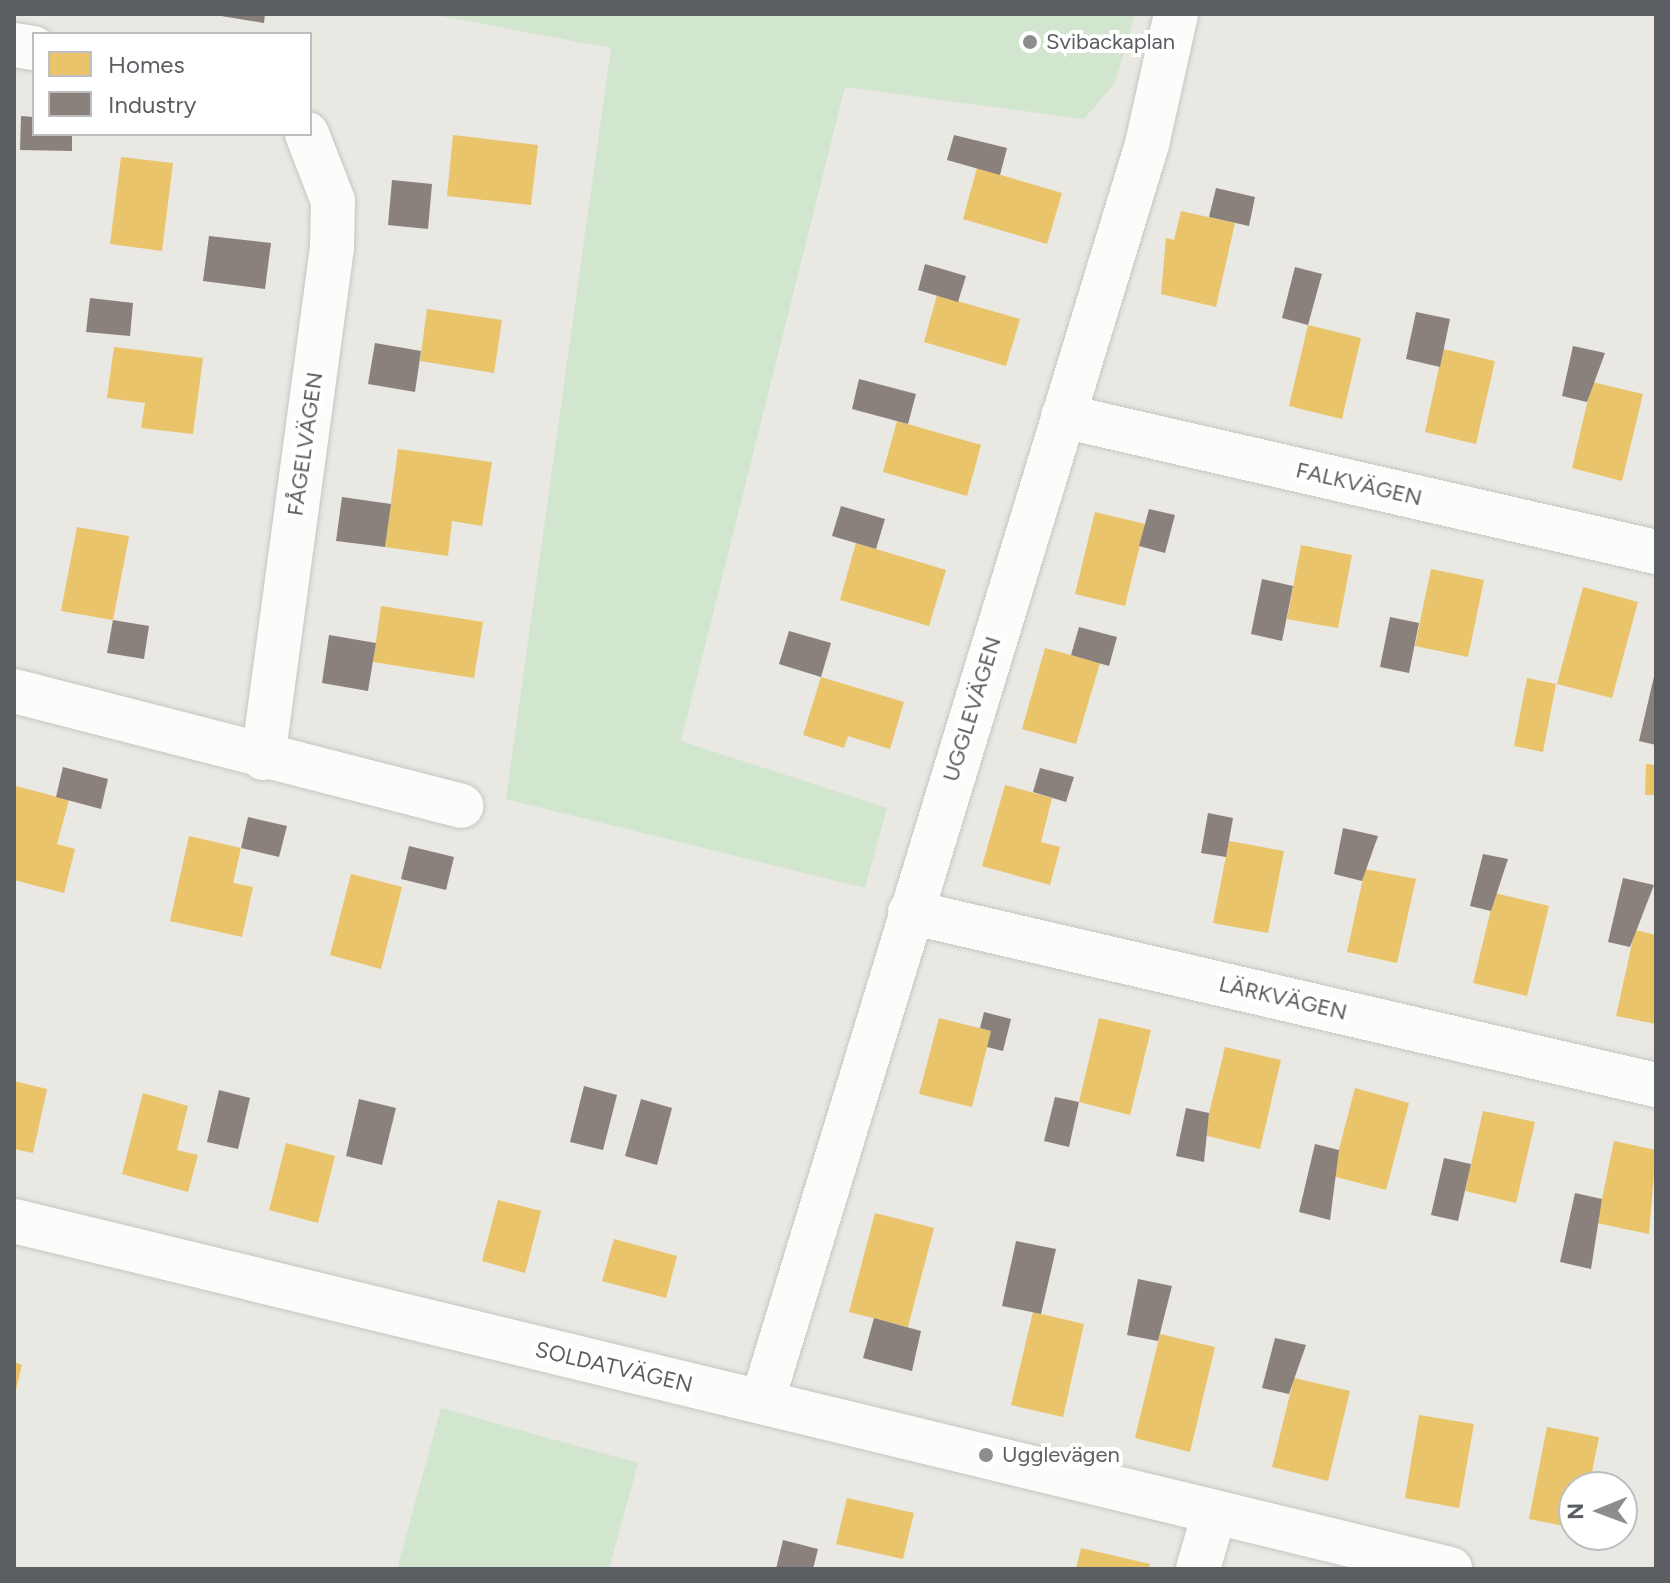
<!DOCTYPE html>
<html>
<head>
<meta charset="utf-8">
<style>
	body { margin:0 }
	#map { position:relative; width:1670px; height:1583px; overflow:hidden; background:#e9e8e3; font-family:Figtree,sans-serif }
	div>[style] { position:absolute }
	.green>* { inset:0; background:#d2e5cf }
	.homes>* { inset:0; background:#e9c46a }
	.industry>* { inset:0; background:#8a817c }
	.roads { filter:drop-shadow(0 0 2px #c5c5c4) drop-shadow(0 0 2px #c5c5c4) }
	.minor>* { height:44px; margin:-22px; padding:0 22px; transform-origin:22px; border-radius:22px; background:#fcfcfb }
	.dots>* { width:22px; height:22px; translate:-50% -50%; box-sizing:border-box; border:4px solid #fff; border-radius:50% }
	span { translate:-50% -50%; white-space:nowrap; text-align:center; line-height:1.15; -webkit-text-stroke:8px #fff; paint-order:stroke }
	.poi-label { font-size:22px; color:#5a5d61 }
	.left { translate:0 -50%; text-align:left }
	.street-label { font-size:22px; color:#5a5d61 }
	.frame { position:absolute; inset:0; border:16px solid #5a5d61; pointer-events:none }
	.legend { position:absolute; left:32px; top:32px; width:280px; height:104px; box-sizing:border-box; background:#fff; border:2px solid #bdbec0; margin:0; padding:10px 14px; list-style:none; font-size:24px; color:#5a5d61 }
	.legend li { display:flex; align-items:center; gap:16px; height:40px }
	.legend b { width:40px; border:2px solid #bdbec0 }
	.north { position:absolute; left:1558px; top:1471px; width:80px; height:80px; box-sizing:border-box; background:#fff; border:2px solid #bdbec0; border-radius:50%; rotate:269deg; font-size:22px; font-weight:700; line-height:32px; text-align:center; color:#5a5d61 }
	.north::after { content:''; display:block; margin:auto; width:28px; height:36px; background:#8c8e8e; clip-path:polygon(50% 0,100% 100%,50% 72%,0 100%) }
</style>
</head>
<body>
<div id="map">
	<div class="green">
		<div style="clip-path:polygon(430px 14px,1135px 14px,1115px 83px,1084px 119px,845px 87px,681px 741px,887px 808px,865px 888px,506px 799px,611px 48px)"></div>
		<div style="clip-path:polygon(441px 1408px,638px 1463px,609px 1569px,397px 1569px)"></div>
	</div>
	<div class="homes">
		<div style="clip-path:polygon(453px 135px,538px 145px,531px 205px,447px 196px)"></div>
		<div style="clip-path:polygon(121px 157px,173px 163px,162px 251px,110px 244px)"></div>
		<div style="clip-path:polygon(977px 168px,1062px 193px,1047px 244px,963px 219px)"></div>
		<div style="clip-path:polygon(1181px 211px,1235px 223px,1216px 307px,1161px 294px,1166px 238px,1174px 240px)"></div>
		<div style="clip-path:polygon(937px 295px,1020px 319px,1006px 366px,924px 342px)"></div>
		<div style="clip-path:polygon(427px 309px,502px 320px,494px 373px,420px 361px)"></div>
		<div style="clip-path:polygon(1308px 325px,1361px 338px,1342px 419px,1289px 406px)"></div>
		<div style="clip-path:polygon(114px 347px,203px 358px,193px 434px,141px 428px,145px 403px,107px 398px)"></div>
		<div style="clip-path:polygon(1443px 349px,1495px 361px,1476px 444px,1425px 432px)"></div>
		<div style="clip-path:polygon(1592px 382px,1643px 394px,1622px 481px,1572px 468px)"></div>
		<div style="clip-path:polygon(897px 421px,981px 445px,967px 496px,883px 472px)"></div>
		<div style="clip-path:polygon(398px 449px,492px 462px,482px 526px,452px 521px,448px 556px,385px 547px)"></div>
		<div style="clip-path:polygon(1095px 512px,1145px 524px,1125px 606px,1075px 594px)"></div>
		<div style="clip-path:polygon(77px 527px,129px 536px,113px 620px,61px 611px)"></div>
		<div style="clip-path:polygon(856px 543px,946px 570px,929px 626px,840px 600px)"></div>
		<div style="clip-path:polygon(1301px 545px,1352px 555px,1338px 628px,1287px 619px)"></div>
		<div style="clip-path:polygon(1431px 569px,1484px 580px,1468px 657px,1415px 646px)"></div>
		<div style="clip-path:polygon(1583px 587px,1638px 602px,1612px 698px,1557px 684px)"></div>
		<div style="clip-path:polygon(381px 606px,483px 622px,474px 678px,373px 662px)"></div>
		<div style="clip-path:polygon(1045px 648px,1100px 663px,1076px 744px,1022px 729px)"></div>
		<div style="clip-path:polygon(821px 677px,904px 702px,890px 749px,848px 736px,844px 748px,803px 735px)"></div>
		<div style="clip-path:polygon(1527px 678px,1556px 684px,1543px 752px,1514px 746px)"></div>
		<div style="clip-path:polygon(1646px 764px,1656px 765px,1656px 795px,1645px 795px)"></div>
		<div style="clip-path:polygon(1005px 785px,1052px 798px,1041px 842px,1060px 847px,1050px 885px,982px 866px)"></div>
		<div style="clip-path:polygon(16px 786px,69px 800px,57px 844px,75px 849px,64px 893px,14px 880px)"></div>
		<div style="clip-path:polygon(189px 836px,241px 848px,233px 883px,253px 887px,242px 937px,170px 921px)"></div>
		<div style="clip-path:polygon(1229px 841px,1284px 851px,1268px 933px,1213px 923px)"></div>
		<div style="clip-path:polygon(1365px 869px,1416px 879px,1397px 963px,1347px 952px)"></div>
		<div style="clip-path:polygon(351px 874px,402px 887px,381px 969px,330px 955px)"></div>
		<div style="clip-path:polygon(1495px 893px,1549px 906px,1527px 996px,1473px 983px)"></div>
		<div style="clip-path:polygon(1635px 930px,1656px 935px,1656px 1024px,1616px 1016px)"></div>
		<div style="clip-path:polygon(939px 1018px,991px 1031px,972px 1107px,919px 1094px)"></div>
		<div style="clip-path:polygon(1099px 1018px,1151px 1030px,1130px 1115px,1079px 1102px)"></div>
		<div style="clip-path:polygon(1225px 1047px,1281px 1060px,1260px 1149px,1204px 1135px)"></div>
		<div style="clip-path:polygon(14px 1081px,47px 1089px,33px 1153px,14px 1149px)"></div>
		<div style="clip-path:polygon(1355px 1088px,1409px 1103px,1386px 1190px,1332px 1176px)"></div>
		<div style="clip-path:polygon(143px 1093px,188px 1106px,177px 1150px,198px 1155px,188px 1192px,122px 1174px)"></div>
		<div style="clip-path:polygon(1483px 1111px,1535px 1122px,1516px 1203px,1465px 1191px)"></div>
		<div style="clip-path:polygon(1614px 1141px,1656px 1150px,1649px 1234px,1597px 1223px)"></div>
		<div style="clip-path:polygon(286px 1143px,335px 1156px,318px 1223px,269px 1210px)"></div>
		<div style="clip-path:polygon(498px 1200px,541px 1211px,525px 1273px,482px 1261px)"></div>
		<div style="clip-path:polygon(875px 1213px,934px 1228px,908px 1327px,849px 1312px)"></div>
		<div style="clip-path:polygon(614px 1239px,677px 1256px,666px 1298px,602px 1281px)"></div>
		<div style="clip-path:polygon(1033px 1312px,1084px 1324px,1063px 1417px,1011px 1405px)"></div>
		<div style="clip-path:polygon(1160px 1334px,1215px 1347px,1190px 1452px,1135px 1438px)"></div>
		<div style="clip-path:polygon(14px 1362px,22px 1365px,15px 1394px,14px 1394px)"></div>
		<div style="clip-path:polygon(1294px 1378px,1350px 1391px,1328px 1481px,1272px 1467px)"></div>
		<div style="clip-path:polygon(1419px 1415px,1474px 1424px,1459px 1508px,1405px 1498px)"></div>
		<div style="clip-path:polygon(1547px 1427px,1599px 1437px,1589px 1487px,1574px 1487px,1574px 1528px,1529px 1519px)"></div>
		<div style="clip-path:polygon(847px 1498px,914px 1513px,903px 1559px,836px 1544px)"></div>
		<div style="clip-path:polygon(1081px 1548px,1150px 1564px,1149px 1569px,1076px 1569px)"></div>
	</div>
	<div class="industry">
		<div style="clip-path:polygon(209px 14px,265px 14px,264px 23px)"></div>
		<div style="clip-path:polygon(21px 116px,34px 117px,34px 134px,72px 134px,72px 151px,20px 150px)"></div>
		<div style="clip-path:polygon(954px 135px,1007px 148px,1000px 175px,947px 160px)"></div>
		<div style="clip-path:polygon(392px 180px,432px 184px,428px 229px,388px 225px)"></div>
		<div style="clip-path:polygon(1216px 188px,1255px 197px,1249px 226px,1209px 217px)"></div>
		<div style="clip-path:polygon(209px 236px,271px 243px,265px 289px,203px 281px)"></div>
		<div style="clip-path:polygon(925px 264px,966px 276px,958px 302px,918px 290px)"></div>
		<div style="clip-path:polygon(1295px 267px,1322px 274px,1308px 325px,1282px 318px)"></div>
		<div style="clip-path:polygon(90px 298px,133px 303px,130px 336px,86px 332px)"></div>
		<div style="clip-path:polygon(1416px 312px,1450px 319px,1440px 367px,1406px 359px)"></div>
		<div style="clip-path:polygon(375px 343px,421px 351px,415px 392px,368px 384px)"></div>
		<div style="clip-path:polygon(1573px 346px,1605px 353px,1587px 402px,1562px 396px)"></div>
		<div style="clip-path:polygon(859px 379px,916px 394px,908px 424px,852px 409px)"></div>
		<div style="clip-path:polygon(342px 497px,391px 504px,385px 547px,336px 541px)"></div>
		<div style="clip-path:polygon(841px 506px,885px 519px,876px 549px,832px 536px)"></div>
		<div style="clip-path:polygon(1149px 509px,1175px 515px,1165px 553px,1139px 546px)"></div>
		<div style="clip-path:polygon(1262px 579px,1293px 586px,1282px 641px,1251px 634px)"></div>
		<div style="clip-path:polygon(1390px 617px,1419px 623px,1409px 673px,1380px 667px)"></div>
		<div style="clip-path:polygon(113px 620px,149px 626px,144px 659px,107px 653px)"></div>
		<div style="clip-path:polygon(1079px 627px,1117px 637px,1109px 666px,1071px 655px)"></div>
		<div style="clip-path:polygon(789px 631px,831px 643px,821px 677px,779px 664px)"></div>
		<div style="clip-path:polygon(329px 635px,376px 643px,368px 691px,322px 683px)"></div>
		<div style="clip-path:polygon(1656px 668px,1656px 745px,1639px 741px)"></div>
		<div style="clip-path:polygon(63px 767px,108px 779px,101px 809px,56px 797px)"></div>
		<div style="clip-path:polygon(1040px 768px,1074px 777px,1066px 802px,1033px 792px)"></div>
		<div style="clip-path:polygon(1208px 813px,1233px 818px,1226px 857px,1201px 853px)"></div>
		<div style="clip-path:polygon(248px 817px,287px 826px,279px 857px,241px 848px)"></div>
		<div style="clip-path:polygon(1343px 828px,1378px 836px,1362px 881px,1334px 874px)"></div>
		<div style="clip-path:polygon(409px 846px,454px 857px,446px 890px,401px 879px)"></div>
		<div style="clip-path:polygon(1483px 854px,1508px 859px,1491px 911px,1470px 906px)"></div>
		<div style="clip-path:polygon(1623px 878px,1654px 885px,1630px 947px,1608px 942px)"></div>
		<div style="clip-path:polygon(984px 1012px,1011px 1019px,1003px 1051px,987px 1047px,991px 1031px,980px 1028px)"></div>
		<div style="clip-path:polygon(584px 1086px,617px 1095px,603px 1150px,570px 1142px)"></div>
		<div style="clip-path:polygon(219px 1090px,250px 1098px,238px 1149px,207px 1142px)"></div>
		<div style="clip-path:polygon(1055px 1097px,1079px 1102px,1069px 1147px,1044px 1141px)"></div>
		<div style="clip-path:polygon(359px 1099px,396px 1108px,382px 1165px,346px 1156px)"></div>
		<div style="clip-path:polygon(641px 1099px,672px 1108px,657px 1165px,625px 1156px)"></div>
		<div style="clip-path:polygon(1186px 1108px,1209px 1113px,1204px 1162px,1176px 1156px)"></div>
		<div style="clip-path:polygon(1315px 1144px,1339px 1150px,1330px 1220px,1299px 1212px)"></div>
		<div style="clip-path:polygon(1444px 1158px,1471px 1164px,1458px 1221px,1431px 1215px)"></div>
		<div style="clip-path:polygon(1575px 1193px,1602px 1199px,1591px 1269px,1560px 1262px)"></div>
		<div style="clip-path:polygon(1016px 1241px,1056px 1249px,1041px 1314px,1002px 1306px)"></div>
		<div style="clip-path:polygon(1138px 1279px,1172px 1286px,1158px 1341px,1127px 1335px)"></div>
		<div style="clip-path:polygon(874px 1318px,921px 1331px,912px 1371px,863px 1358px)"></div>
		<div style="clip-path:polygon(1275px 1338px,1306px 1345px,1289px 1394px,1262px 1388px)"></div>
		<div style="clip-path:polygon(783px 1540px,818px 1549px,813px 1569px,776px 1569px)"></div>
	</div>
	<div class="roads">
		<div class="minor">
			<div style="left:14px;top:45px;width:20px;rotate:9deg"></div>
			<div style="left:1063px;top:416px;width:608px;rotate:12.92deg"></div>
			<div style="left:14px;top:691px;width:462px;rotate:14.4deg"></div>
			<div style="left:263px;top:758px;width:515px;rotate:-82.3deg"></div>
			<div style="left:332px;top:248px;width:47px;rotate:-88.8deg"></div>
			<div style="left:333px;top:201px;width:72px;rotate:-111.2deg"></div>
			<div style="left:910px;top:912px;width:766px;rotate:13.06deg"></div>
			<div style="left:14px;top:1221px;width:1478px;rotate:13.62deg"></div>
			<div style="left:762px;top:1402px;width:1316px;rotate:-72.98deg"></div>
			<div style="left:1147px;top:144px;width:133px;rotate:-77.4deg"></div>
			<div style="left:1198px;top:1569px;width:54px;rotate:-73.9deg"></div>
		</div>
	</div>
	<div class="dots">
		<div style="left:1030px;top:42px;background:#8c8e8e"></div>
		<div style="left:986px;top:1455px;background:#8c8e8e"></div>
	</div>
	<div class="poi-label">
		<span class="left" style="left:1046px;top:42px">Svibackaplan</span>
		<span class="left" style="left:1002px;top:1455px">Ugglevägen</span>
	</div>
	<div class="street-label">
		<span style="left:305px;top:444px;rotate:-82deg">FÅGELVÄGEN</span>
		<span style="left:1359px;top:484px;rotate:13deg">FALKVÄGEN</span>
		<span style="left:972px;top:709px;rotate:-73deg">UGGLEVÄGEN</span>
		<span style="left:1283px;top:998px;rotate:13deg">LÄRKVÄGEN</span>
		<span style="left:614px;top:1367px;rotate:13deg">SOLDATVÄGEN</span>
	</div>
	<div class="frame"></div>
	<ul class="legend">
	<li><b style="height:22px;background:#e9c46a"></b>Homes</li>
	<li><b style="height:22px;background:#8a817c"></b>Industry</li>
	</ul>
	<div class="north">N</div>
</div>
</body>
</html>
